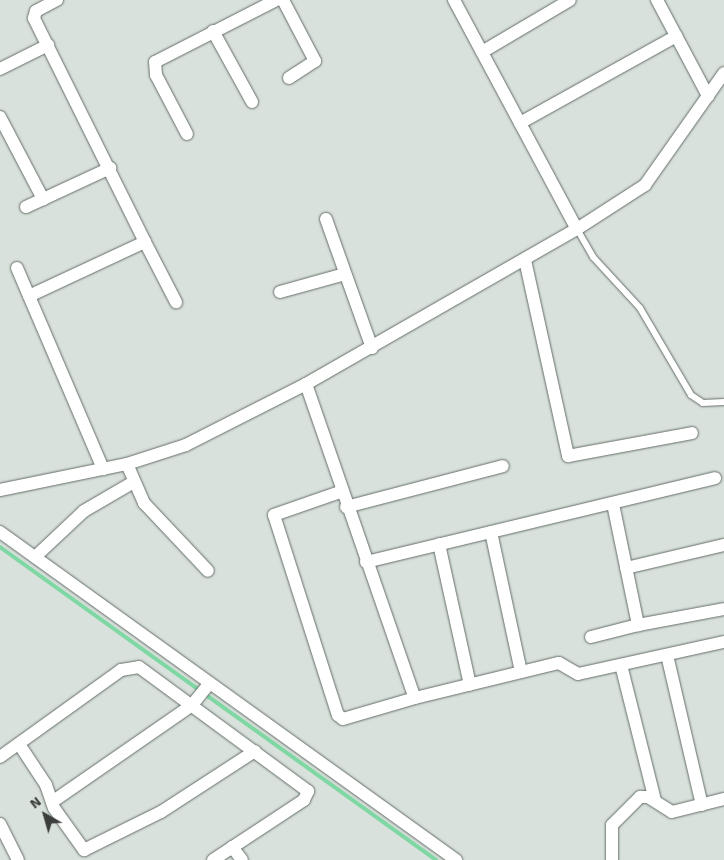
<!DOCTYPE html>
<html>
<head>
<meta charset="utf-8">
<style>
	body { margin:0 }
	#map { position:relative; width:724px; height:860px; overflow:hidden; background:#d8e1db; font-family:Signika,sans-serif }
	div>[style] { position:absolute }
	.stream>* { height:4px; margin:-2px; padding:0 2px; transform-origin:2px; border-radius:2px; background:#7fd7a3 }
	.roads { filter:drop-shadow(0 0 1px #656d68) drop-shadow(0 0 1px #656d68) }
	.service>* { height:6px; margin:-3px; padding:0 3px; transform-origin:3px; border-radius:3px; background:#fff }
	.minor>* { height:12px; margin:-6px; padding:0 6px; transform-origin:6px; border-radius:6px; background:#fff }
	span { translate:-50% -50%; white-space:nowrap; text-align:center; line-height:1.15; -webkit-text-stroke:5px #d8e1db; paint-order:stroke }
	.north { position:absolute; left:20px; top:790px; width:50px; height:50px; -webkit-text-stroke:4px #d8e1db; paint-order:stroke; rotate:322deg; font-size:14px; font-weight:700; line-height:20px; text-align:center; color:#3a3d3b }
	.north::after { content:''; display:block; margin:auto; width:18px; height:22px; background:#3a3d3b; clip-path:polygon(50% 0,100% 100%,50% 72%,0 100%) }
</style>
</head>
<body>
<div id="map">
	<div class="stream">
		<div style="left:0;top:547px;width:537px;rotate:35.67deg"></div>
	</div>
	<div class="roads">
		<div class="service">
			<div style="left:577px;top:229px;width:32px;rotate:60deg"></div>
			<div style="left:593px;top:257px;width:69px;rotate:47.3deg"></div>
			<div style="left:640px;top:308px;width:101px;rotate:59.6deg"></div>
			<div style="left:691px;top:395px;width:14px;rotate:34deg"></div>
			<div style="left:703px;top:403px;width:21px;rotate:-3deg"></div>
		</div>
		<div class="minor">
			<div style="left:283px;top:0;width:69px;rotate:62.3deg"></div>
			<div style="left:315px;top:61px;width:31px;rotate:147deg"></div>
			<div style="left:454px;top:0;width:260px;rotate:61.8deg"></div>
			<div style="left:657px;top:0;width:109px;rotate:62deg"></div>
			<div style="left:213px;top:31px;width:81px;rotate:61.2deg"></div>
			<div style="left:482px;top:52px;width:102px;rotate:-30.6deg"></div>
			<div style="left:0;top:69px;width:54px;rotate:-26.6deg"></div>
			<div style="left:0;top:117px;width:93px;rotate:62.3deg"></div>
			<div style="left:520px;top:123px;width:179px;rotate:-29.1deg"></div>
			<div style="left:187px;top:134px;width:67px;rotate:-117.7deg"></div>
			<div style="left:156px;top:75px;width:13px;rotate:-94deg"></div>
			<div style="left:155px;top:62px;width:136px;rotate:-27.1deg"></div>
			<div style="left:26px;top:207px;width:93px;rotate:-24.9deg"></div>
			<div style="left:326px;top:219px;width:137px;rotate:70.4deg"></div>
			<div style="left:145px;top:242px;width:68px;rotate:62.7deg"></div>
			<div style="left:525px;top:260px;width:201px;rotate:77.6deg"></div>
			<div style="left:568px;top:456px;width:126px;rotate:-10.5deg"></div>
			<div style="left:17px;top:268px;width:219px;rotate:66.8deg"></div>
			<div style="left:280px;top:292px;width:67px;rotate:-15.5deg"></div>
			<div style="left:29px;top:296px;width:128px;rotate:-25deg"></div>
			<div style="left:145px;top:242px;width:250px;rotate:-116.4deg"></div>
			<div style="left:34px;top:18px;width:7px;rotate:-74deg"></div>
			<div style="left:36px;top:11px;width:24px;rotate:-28deg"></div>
			<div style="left:306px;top:384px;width:332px;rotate:70.9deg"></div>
			<div style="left:415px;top:698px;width:148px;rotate:-13.7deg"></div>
			<div style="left:559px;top:663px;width:22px;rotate:30deg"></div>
			<div style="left:578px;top:674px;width:149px;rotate:-12.4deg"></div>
			<div style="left:127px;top:464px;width:43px;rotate:66.4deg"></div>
			<div style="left:144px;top:503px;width:93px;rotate:46.7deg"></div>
			<div style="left:0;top:490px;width:130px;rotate:-11.6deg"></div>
			<div style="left:127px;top:464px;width:62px;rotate:-17.9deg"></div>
			<div style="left:186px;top:445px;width:135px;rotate:-26.9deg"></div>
			<div style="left:306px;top:384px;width:312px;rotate:-29.8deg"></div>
			<div style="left:577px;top:229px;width:81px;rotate:-32.9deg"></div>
			<div style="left:645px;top:185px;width:137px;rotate:-54.8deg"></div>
			<div style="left:340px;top:492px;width:70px;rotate:160.8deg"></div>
			<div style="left:274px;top:515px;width:210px;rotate:72.3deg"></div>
			<div style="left:338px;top:715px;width:6px;rotate:39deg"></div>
			<div style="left:343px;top:719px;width:75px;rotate:-16.3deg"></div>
			<div style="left:613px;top:504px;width:124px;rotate:78.3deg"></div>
			<div style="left:638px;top:625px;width:87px;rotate:-10.5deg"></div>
			<div style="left:346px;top:507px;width:162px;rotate:-14.6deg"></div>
			<div style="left:0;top:532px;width:562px;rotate:35.73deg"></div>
			<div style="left:491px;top:532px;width:143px;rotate:77.9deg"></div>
			<div style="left:439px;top:544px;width:144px;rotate:77.6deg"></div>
			<div style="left:35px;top:557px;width:67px;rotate:-43.2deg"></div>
			<div style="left:84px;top:511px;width:56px;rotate:-30.3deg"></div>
			<div style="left:366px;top:562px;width:359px;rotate:-13.5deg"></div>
			<div style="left:626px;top:568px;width:101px;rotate:-13.2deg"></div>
			<div style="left:591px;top:637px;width:49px;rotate:-14.3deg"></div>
			<div style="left:667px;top:655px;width:154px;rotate:76.9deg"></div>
			<div style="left:621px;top:665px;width:139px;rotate:75.9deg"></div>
			<div style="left:19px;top:744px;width:49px;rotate:56.6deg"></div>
			<div style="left:46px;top:785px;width:24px;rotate:71deg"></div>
			<div style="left:54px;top:808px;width:52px;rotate:54.5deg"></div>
			<div style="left:84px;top:850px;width:86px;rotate:-26.3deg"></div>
			<div style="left:161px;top:812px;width:112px;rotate:-33deg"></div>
			<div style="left:0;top:757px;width:149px;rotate:-35.7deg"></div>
			<div style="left:121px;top:670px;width:18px;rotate:-9deg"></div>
			<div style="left:139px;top:667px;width:210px;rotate:36.3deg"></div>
			<div style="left:308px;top:791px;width:10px;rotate:114deg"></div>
			<div style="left:304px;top:800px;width:109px;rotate:146.6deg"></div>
			<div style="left:52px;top:802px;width:170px;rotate:-34.7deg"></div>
			<div style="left:192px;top:705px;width:28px;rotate:-51deg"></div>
			<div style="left:0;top:824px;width:40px;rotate:63.4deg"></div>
			<div style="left:232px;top:847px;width:16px;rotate:52deg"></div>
			<div style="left:612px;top:860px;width:35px;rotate:-90deg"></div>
			<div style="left:612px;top:825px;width:40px;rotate:-45deg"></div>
			<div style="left:640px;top:797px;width:8px"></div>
			<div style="left:648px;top:797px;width:28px;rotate:32deg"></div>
			<div style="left:672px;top:812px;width:54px;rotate:-14deg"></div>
		</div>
	</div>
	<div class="north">N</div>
</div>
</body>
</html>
